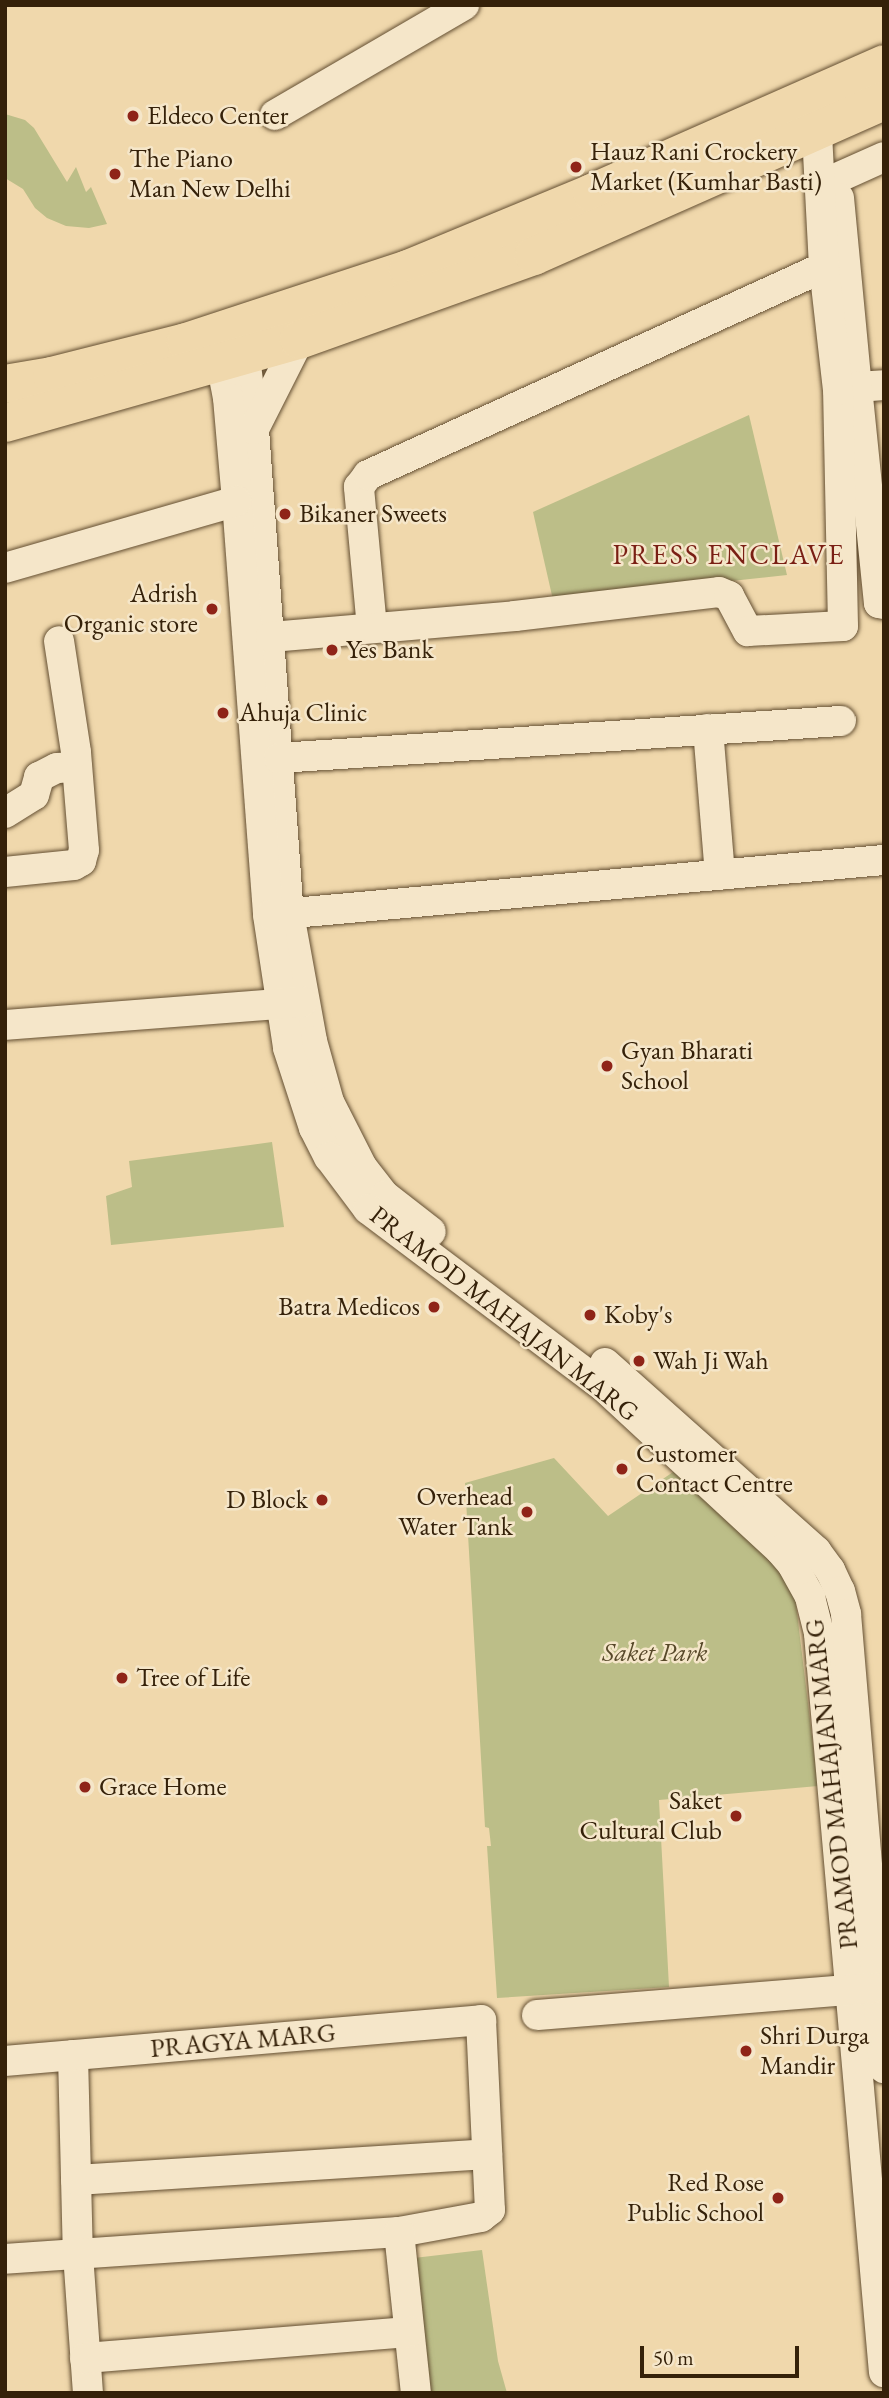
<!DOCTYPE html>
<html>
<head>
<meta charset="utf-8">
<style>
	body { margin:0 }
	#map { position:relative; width:889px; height:2398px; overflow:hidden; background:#f0d8ac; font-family:"EB Garamond",serif }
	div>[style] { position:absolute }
	.green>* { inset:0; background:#bcbe88 }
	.roads { filter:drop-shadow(0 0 2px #644f32) drop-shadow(0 0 2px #644f32) }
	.minor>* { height:30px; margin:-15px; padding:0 15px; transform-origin:15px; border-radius:15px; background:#f5e6c9 }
	.major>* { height:38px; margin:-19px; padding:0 19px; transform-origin:19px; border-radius:19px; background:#f0d8ac }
	.dots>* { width:19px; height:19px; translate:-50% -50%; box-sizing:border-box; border:4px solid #f5e6c9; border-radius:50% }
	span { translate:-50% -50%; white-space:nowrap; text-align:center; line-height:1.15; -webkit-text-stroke:5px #f5e6c9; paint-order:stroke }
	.poi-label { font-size:26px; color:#352109 }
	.left { translate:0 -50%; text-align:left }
	.right { translate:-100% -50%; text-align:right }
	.street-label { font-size:26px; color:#352109 }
	.park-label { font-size:26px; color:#574829; font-style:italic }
	.neighbourhood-label { font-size:28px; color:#7a1f14; letter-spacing:2px }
	.frame { position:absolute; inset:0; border:7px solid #352109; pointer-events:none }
	.scale { position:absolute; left:640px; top:2346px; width:159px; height:32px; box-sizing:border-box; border:4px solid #352109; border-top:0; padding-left:9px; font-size:21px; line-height:24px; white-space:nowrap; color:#352109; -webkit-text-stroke:5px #f5e6c9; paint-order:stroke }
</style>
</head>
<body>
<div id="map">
	<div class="green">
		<div style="clip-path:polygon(5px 114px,25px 120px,34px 128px,67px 182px,76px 167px,86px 192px,91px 187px,107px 224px,89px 228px,66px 226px,47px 218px,35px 208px,23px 189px,5px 178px)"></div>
		<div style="clip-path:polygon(749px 415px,787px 575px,553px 600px,533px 512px)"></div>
		<div style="clip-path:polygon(272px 1142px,284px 1227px,111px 1245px,106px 1196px,132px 1187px,129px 1161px)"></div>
		<div style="clip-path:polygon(554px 1458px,608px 1516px,682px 1466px,739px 1522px,794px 1588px,818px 1786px,659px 1800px,669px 1987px,497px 1998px,487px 1846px,491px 1846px,489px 1828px,485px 1827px,465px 1483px)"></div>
		<div style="clip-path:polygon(482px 2250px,498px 2361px,507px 2393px,421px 2393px,414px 2258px)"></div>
	</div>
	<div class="roads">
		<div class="minor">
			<div style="left:275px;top:115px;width:219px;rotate:-30.2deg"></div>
			<div style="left:837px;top:178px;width:51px;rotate:-24.1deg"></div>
			<div style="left:839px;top:198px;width:190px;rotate:84.6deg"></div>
			<div style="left:857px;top:387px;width:27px;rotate:-4deg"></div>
			<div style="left:239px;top:337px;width:21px;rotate:73deg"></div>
			<div style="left:245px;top:357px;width:73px;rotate:82.9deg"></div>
			<div style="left:254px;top:429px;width:486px;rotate:85.9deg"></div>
			<div style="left:289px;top:914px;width:129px;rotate:79.7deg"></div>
			<div style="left:312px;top:1041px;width:63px;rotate:74.4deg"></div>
			<div style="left:329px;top:1102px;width:73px;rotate:63.1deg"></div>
			<div style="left:362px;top:1167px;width:37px;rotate:52deg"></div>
			<div style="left:385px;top:1196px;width:58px;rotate:38deg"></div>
			<div style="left:217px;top:341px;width:58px;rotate:79.1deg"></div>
			<div style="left:228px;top:398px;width:103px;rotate:85deg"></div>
			<div style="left:237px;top:501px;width:415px;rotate:85.7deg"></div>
			<div style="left:268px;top:915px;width:134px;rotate:81.4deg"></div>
			<div style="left:288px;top:1048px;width:84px;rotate:72deg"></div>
			<div style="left:314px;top:1128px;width:33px;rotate:63deg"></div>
			<div style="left:329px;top:1157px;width:65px;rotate:53.1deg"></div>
			<div style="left:368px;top:1209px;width:294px;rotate:37deg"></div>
			<div style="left:603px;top:1386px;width:241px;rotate:42.8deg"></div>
			<div style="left:780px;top:1550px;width:18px;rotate:49deg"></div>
			<div style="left:792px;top:1564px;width:38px;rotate:61deg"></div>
			<div style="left:810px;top:1597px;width:38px;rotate:76deg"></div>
			<div style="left:819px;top:1634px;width:741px;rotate:84.97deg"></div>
			<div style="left:857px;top:387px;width:217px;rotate:84.2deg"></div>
			<div style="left:879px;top:603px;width:5px;rotate:11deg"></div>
			<div style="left:254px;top:429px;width:100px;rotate:-63.2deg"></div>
			<div style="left:5px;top:568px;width:241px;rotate:-16.1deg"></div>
			<div style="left:372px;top:628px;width:142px;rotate:-95.3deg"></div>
			<div style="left:359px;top:487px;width:15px;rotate:-53deg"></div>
			<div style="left:368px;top:475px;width:501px;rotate:-24.52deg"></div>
			<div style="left:271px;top:637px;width:245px;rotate:-4.9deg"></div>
			<div style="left:515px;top:616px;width:205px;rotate:-6.7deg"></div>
			<div style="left:719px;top:592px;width:11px;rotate:22deg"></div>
			<div style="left:729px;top:596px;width:40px;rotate:62deg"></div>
			<div style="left:748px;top:631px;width:95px;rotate:-3deg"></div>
			<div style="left:843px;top:626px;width:236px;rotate:-91.2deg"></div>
			<div style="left:838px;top:390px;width:124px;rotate:-96.5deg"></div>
			<div style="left:824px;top:267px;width:135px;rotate:-93deg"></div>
			<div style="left:708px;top:729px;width:146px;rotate:85.3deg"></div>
			<div style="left:279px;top:758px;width:563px;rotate:-3.77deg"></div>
			<div style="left:5px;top:813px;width:34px;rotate:-32deg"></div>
			<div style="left:34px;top:795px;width:19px;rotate:-74deg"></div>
			<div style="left:39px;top:777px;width:20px;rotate:-27deg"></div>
			<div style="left:57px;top:768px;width:20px;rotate:-3deg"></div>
			<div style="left:5px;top:872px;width:69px;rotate:-5.8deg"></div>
			<div style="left:74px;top:865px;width:8px;rotate:-30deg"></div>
			<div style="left:81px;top:861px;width:11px;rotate:-75deg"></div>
			<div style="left:84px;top:850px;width:98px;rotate:-94.7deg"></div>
			<div style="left:76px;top:752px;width:112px;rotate:-98.7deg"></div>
			<div style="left:271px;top:915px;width:615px;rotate:-5.13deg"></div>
			<div style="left:5px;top:1025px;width:298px;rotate:-4.4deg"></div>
			<div style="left:605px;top:1363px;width:283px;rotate:41.7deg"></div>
			<div style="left:816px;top:1551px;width:24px;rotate:54deg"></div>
			<div style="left:830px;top:1570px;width:23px;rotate:65deg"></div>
			<div style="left:840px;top:1591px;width:24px;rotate:75deg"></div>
			<div style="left:846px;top:1614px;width:456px;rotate:85.2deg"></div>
			<div style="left:537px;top:2015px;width:337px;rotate:-4.6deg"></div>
			<div style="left:73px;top:2055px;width:199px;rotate:88.6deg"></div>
			<div style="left:78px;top:2254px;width:139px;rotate:85.9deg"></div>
			<div style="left:5px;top:2061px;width:478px;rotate:-4.9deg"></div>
			<div style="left:481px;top:2020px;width:190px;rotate:87.3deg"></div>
			<div style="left:490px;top:2210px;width:11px;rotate:142deg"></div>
			<div style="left:481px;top:2217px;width:83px;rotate:169.6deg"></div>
			<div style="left:399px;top:2232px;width:395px;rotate:176.1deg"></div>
			<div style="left:76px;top:2180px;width:412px;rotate:-3.6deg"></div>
			<div style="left:399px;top:2232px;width:162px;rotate:84deg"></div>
			<div style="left:85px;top:2358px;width:325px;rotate:-4.6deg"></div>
		</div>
		<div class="major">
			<div style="left:5px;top:384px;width:48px;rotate:-9.7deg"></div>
			<div style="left:52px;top:376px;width:138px;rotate:-14.2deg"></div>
			<div style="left:186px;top:342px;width:234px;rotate:-18.2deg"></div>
			<div style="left:408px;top:269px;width:199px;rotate:-22.4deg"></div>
			<div style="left:592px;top:193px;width:319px;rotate:-23.8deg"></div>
			<div style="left:5px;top:423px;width:305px;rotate:-15.8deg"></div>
			<div style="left:299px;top:340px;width:250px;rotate:-19.7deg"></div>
			<div style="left:534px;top:256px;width:383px;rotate:-23.9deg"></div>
		</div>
	</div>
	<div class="dots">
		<div style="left:133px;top:116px;background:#8f2418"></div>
		<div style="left:576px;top:167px;background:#8f2418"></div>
		<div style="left:115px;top:174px;background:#8f2418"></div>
		<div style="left:285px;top:514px;background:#8f2418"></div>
		<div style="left:212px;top:609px;background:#8f2418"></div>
		<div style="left:332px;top:650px;background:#8f2418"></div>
		<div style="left:223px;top:713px;background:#8f2418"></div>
		<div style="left:607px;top:1066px;background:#8f2418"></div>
		<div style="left:434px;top:1307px;background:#8f2418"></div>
		<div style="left:590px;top:1315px;background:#8f2418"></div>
		<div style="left:639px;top:1361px;background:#8f2418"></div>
		<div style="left:622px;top:1469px;background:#8f2418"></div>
		<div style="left:322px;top:1500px;background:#8f2418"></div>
		<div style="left:527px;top:1512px;background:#8f2418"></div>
		<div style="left:122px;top:1678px;background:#8f2418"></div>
		<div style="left:85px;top:1787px;background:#8f2418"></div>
		<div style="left:736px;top:1816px;background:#8f2418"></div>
		<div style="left:746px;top:2051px;background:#8f2418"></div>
		<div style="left:778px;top:2198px;background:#8f2418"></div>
	</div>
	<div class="poi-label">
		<span class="left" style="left:147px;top:116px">Eldeco Center</span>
		<span class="left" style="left:590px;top:167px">Hauz Rani Crockery<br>Market (Kumhar Basti)</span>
		<span class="left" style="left:129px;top:174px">The Piano<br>Man New Delhi</span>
		<span class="left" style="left:299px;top:514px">Bikaner Sweets</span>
		<span class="right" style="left:198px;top:609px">Adrish<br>Organic store</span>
		<span class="left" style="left:346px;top:650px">Yes Bank</span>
		<span class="left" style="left:239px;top:713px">Ahuja Clinic</span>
		<span class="left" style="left:621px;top:1066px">Gyan Bharati<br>School</span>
		<span class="right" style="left:420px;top:1307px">Batra Medicos</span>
		<span class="left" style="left:604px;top:1315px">Koby's</span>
		<span class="left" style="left:653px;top:1361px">Wah Ji Wah</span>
		<span class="left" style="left:636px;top:1469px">Customer<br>Contact Centre</span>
		<span class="right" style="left:513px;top:1512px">Overhead<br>Water Tank</span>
		<span class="right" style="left:308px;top:1500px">D Block</span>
		<span class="left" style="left:136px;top:1678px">Tree of Life</span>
		<span class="left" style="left:99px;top:1787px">Grace Home</span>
		<span class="right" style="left:722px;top:1816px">Saket<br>Cultural Club</span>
		<span class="left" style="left:760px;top:2051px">Shri Durga<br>Mandir</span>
		<span class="right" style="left:764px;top:2198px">Red Rose<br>Public School</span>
	</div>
	<div class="street-label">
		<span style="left:504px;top:1314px;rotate:38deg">PRAMOD MAHAJAN MARG</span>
		<span style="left:832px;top:1784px;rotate:-96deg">PRAMOD MAHAJAN MARG</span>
		<span style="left:243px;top:2041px;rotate:-5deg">PRAGYA MARG</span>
	</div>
	<div class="park-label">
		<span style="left:655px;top:1653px">Saket Park</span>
	</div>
	<div class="neighbourhood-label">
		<span style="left:729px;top:554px">PRESS ENCLAVE</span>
	</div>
	<div class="frame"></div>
	<div class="scale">50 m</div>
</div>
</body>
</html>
